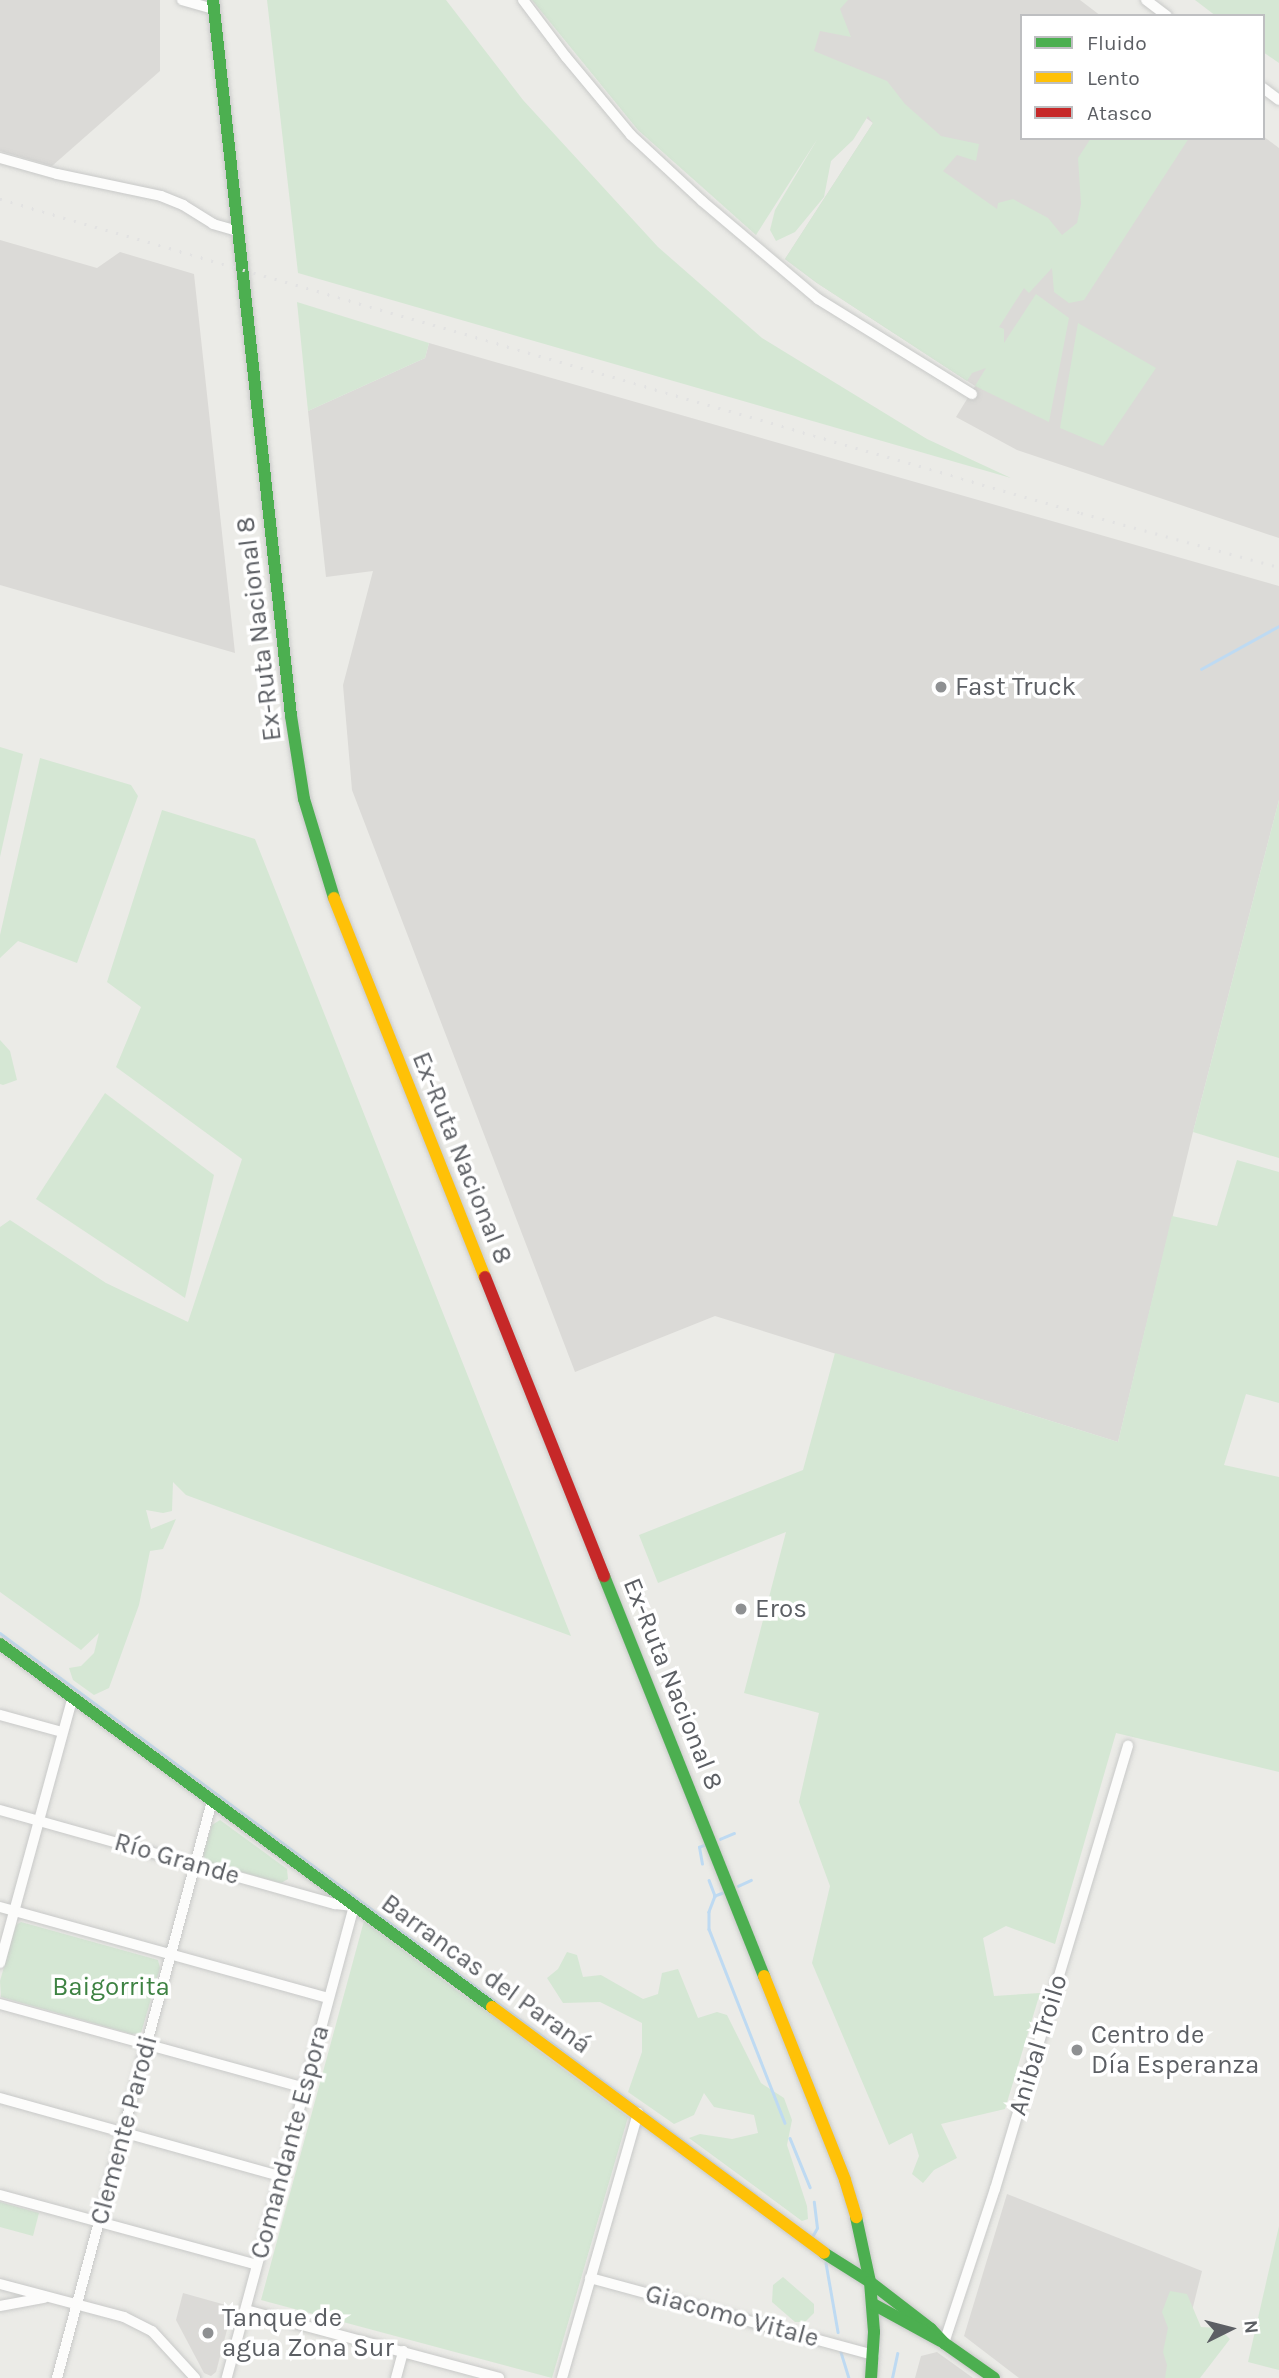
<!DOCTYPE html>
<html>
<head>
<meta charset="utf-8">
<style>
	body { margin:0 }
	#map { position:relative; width:1279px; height:2378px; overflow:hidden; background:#ebebe7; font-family:Karla,sans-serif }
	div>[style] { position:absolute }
	.industrial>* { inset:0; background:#dbdad7 }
	.green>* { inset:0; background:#d5e7d4 }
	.stream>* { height:2.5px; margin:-1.25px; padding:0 1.25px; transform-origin:1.25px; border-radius:1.25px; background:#bedaf2 }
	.roads { filter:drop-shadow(0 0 2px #c8c9c8) drop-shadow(0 0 2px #c8c9c8) }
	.street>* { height:10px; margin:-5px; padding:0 5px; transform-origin:5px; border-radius:5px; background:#fcfcfb }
	.fast>* { height:12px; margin:-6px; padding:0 6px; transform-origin:6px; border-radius:6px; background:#4caf50 }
	.slow>* { height:12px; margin:-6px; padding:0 6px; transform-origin:6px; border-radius:6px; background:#ffc107 }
	.jam>* { height:12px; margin:-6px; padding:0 6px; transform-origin:6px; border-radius:6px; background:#c62828 }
	.rail>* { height:2.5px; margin-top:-1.25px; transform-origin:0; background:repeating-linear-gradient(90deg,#e2e2e2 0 2px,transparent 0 11px) }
	.dots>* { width:19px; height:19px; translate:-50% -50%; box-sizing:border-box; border:4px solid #fff; border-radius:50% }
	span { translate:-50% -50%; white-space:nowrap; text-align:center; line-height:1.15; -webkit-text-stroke:7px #fff; paint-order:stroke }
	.street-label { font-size:26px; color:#5c5f64 }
	.poi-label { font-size:26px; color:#5c5f64 }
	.left { translate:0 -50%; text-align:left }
	.park-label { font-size:26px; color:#3d8242 }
	.legend { position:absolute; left:1020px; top:14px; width:245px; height:126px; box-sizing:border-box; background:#fff; border:2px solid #bebfc1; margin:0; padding:9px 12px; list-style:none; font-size:21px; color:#5c5f64 }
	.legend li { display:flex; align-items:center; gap:14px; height:35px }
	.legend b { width:35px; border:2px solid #bebfc1 }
	.north { position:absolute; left:1195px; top:2294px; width:70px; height:70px; -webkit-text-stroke:5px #fff; paint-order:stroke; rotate:84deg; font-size:19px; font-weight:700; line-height:28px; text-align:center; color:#5c5f64 }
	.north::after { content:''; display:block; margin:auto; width:24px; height:32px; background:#5c5f64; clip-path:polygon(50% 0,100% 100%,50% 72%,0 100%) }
</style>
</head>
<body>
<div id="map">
	<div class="industrial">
		<div style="clip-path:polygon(0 0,160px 0,160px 71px,52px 166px,0 151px)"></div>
		<div style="clip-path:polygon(795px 0,1080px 0,1101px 16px,1022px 16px,1022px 138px,1263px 136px,1279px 148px,1279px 538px,1017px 450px,956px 417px,975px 386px,817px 283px,785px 259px,873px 123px,763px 44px)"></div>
		<div style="clip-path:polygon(0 240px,97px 268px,120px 252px,194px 274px,235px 653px,0 585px)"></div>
		<div style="clip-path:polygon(429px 343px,1279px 586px,1279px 800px,1193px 1132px,1118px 1442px,715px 1316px,575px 1372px,352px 790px,343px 685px,373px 571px,326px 577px,308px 411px,425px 358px)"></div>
		<div style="clip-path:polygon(1007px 2194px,1202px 2271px,1175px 2378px,1019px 2378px,964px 2336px)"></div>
		<div style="clip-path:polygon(183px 2293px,233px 2307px,216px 2372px,211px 2376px,204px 2373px,176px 2320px)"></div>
		<div style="clip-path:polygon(937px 2352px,973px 2378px,915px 2378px,921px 2356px)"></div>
	</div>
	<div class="green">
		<div style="clip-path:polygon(267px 0,446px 0,523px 100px,658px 247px,762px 338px,927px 439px,1011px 478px,298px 273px)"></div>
		<div style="clip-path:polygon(532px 0,848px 0,840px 9px,851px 37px,820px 31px,814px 51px,887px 81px,905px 104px,941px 136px,979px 144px,976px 161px,957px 155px,943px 171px,997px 209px,998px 203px,1013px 199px,1048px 218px,1062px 235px,1077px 223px,1081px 204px,1078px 158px,1091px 138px,1189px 138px,1084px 300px,1069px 303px,1054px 292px,1052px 268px,1029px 293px,1024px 288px,999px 327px,1004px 329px,1004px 343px,1036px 294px,1069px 318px,1049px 422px,975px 386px,986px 368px,972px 373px,967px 381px,817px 283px,785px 259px,873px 123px,868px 116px,853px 140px,831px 161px,824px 197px,795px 232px,776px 241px,770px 230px,775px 210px,818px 138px,756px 235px,638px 130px)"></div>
		<div style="clip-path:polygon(1195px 0,1279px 0,1279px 63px,1263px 52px,1263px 16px,1216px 16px)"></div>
		<div style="clip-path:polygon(297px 302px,429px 343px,425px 358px,308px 411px)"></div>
		<div style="clip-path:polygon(1078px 323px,1156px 368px,1103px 446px,1060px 428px)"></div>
		<div style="clip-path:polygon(0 747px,23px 754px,0 857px)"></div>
		<div style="clip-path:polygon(40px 758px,131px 785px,138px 796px,77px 963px,18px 941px,0 958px,0 935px)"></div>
		<div style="clip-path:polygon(1279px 800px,1279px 1158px,1193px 1132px)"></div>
		<div style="clip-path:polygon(162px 810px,255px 839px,571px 1636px,186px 1495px,173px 1482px,172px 1511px,163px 1513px,146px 1510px,151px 1529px,176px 1519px,163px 1549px,150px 1551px,139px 1605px,109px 1688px,94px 1695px,73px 1680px,69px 1668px,81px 1666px,94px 1653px,99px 1633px,81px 1650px,0 1592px,0 1227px,10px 1220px,106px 1283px,188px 1322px,242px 1159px,116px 1067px,141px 1007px,107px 982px)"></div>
		<div style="clip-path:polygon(0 1040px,10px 1051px,17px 1080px,3px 1085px,0 1084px)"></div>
		<div style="clip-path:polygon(105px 1093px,214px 1175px,185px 1298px,36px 1199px)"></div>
		<div style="clip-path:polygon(1237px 1160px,1279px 1172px,1279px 1403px,1246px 1394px,1224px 1465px,1279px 1477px,1279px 1772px,1116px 1733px,1055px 1944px,1006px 1926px,983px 1938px,994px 1996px,1040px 1993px,1005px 2109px,941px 2124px,957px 2158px,934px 2170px,923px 2183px,912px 2174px,919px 2156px,912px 2133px,889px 2145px,812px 1963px,830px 1886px,799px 1802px,819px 1713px,744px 1693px,786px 1532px,658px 1583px,639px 1535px,803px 1470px,835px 1353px,1118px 1442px,1172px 1216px,1217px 1226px)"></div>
		<div style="clip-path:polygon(220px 1820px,287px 1869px,288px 1879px,281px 1883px,206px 1862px,203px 1854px,212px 1825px)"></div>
		<div style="clip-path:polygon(364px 1921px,468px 1999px,473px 1996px,527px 2035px,528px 2043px,628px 2117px,552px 2378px,261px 2300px)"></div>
		<div style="clip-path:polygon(21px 1922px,158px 1960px,160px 1968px,141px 2033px,132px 2034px,1px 1997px,0 1981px,16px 1925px)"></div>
		<div style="clip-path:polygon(567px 1952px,577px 1955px,583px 1977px,601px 1975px,643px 1999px,658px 1994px,662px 1973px,678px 1969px,698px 2018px,717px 2012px,727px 2015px,761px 2083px,784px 2098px,792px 2120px,787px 2145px,807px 2206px,808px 2219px,802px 2221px,689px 2138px,700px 2134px,732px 2139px,758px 2133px,754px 2115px,714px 2107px,704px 2093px,694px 2115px,674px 2124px,628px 2092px,642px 2052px,642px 2023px,600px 2002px,563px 2003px,547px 1978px,558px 1969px)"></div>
		<div style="clip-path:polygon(0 2202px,39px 2213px,33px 2236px,0 2227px)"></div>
		<div style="clip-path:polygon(1279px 2226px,1279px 2370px,1248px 2362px)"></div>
		<div style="clip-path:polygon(783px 2277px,814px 2304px,814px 2313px,805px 2322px,795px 2322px,772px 2302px,773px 2285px)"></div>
		<div style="clip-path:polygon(1170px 2291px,1187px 2294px,1201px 2327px,1219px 2328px,1230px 2339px,1200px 2378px,1165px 2378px,1167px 2365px,1163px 2352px,1168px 2328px,1162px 2312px)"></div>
	</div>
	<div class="stream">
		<div style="left:1201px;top:669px;width:89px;rotate:-28.9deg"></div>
		<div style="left:0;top:1633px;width:942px;rotate:36.63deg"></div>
		<div style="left:720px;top:1839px;width:15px;rotate:-23deg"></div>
		<div style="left:702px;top:1864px;width:17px;rotate:-100deg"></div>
		<div style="left:699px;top:1847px;width:5px;rotate:-22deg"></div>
		<div style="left:709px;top:1880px;width:17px;rotate:69deg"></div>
		<div style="left:738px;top:1886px;width:14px;rotate:-25deg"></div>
		<div style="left:723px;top:1893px;width:9px;rotate:159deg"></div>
		<div style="left:715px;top:1896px;width:17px;rotate:111deg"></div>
		<div style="left:709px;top:1912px;width:17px;rotate:90deg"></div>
		<div style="left:709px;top:1929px;width:208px;rotate:68.6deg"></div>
		<div style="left:790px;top:2138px;width:53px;rotate:67.8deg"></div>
		<div style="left:812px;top:2237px;width:10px;rotate:-61deg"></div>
		<div style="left:817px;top:2228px;width:26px;rotate:-97deg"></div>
		<div style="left:826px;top:2263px;width:70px;rotate:80.1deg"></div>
		<div style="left:841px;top:2352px;width:27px;rotate:73deg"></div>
		<div style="left:892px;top:2378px;width:25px;rotate:-78deg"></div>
	</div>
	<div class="roads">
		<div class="street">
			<div style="left:182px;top:0;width:33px;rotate:16deg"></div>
			<div style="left:523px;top:0;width:71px;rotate:53deg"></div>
			<div style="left:566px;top:57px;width:102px;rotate:50.2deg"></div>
			<div style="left:631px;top:135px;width:97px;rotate:42.9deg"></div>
			<div style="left:702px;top:201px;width:152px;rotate:40.2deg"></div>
			<div style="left:818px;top:299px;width:181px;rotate:31.7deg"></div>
			<div style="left:1146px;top:0;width:26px;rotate:37deg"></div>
			<div style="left:1263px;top:88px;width:20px;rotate:37deg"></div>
			<div style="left:0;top:158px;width:59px;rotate:15.7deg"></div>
			<div style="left:57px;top:174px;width:106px;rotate:11.9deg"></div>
			<div style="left:161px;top:196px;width:24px;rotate:22deg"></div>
			<div style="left:183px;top:205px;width:36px;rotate:32deg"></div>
			<div style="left:213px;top:224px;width:25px;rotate:16deg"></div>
			<div style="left:0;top:1715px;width:64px;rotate:15.3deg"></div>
			<div style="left:0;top:1810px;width:348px;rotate:15.7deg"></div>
			<div style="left:335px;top:1904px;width:19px;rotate:6deg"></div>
			<div style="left:354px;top:1906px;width:489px;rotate:105.1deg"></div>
			<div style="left:0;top:1907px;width:341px;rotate:15.5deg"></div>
			<div style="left:0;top:1963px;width:274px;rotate:-74.7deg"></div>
			<div style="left:0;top:2004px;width:316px;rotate:15.4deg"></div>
			<div style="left:0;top:2098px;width:293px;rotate:15.6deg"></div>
			<div style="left:0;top:2195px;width:266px;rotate:15.2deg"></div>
			<div style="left:590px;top:2278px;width:294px;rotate:15.2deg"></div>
			<div style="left:0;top:2284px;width:128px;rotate:14.9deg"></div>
			<div style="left:124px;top:2317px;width:31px;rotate:27deg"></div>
			<div style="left:152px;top:2331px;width:64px;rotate:47.5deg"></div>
			<div style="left:0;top:2306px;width:45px;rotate:-10.3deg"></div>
			<div style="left:246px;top:2310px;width:262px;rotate:15deg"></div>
			<div style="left:944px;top:2343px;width:162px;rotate:-71.7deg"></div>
			<div style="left:995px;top:2189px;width:463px;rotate:-73.3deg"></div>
			<div style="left:57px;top:2378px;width:597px;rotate:-74.96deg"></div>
			<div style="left:396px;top:2378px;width:28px;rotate:-75deg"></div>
			<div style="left:562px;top:2378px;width:276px;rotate:-74deg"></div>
		</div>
		<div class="fast">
			<div style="left:213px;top:0;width:720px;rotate:83.78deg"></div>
			<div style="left:291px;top:716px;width:84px;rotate:81.1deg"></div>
			<div style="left:304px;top:799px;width:103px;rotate:73.1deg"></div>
			<div style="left:604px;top:1576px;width:431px;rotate:68.2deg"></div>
			<div style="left:0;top:1644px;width:611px;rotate:36.42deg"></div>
			<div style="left:856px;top:2217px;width:66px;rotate:77.8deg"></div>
			<div style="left:870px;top:2282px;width:50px;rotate:85.4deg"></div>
			<div style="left:874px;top:2332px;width:46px;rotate:93.7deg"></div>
			<div style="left:824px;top:2253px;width:54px;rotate:32.2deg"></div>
			<div style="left:870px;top:2282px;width:77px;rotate:37.6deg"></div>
			<div style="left:931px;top:2329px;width:19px;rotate:47deg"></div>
			<div style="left:944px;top:2343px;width:61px;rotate:35deg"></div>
			<div style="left:873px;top:2304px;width:77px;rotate:28.6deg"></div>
		</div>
		<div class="slow">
			<div style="left:334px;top:898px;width:408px;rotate:68.3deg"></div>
			<div style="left:764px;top:1976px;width:219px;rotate:68.3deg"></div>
			<div style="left:845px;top:2180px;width:39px;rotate:73deg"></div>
			<div style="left:492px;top:2007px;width:413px;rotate:36.5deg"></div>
		</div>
		<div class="jam">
			<div style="left:485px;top:1277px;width:322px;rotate:68.3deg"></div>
		</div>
	</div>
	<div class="rail">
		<div style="left:0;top:199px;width:1126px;rotate:16.2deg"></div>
		<div style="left:1081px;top:513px;width:205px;rotate:15.3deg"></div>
	</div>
	<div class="dots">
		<div style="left:941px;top:687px;background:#8e9092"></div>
		<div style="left:741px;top:1609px;background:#8e9092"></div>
		<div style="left:1077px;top:2050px;background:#8e9092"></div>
		<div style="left:208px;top:2333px;background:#8e9092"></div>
	</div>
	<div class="street-label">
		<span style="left:259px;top:629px;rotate:-97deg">Ex-Ruta Nacional 8</span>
		<span style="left:462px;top:1158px;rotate:68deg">Ex-Ruta Nacional 8</span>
		<span style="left:673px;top:1684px;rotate:68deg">Ex-Ruta Nacional 8</span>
		<span style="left:177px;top:1859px;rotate:16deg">Río Grande</span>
		<span style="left:486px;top:1974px;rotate:36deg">Barrancas del Paraná</span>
		<span style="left:1038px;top:2045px;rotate:-73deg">Anibal Troilo</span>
		<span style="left:124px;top:2130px;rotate:-75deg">Clemente Parodi</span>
		<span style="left:290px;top:2142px;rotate:-75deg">Comandante Espora</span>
		<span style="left:732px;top:2316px;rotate:15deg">Giacomo Vitale</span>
	</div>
	<div class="poi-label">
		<span class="left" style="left:955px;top:687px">Fast Truck</span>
		<span class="left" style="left:755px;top:1609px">Eros</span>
		<span class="left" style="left:1091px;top:2050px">Centro de<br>Día Esperanza</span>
		<span class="left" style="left:222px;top:2333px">Tanque de<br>agua Zona Sur</span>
	</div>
	<div class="park-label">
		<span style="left:111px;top:1987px">Baigorrita</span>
	</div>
	<ul class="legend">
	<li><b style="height:9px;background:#4caf50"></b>Fluido</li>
	<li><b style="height:9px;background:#ffc107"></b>Lento</li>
	<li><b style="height:9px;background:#c62828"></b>Atasco</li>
	</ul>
	<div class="north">N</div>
</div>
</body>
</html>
